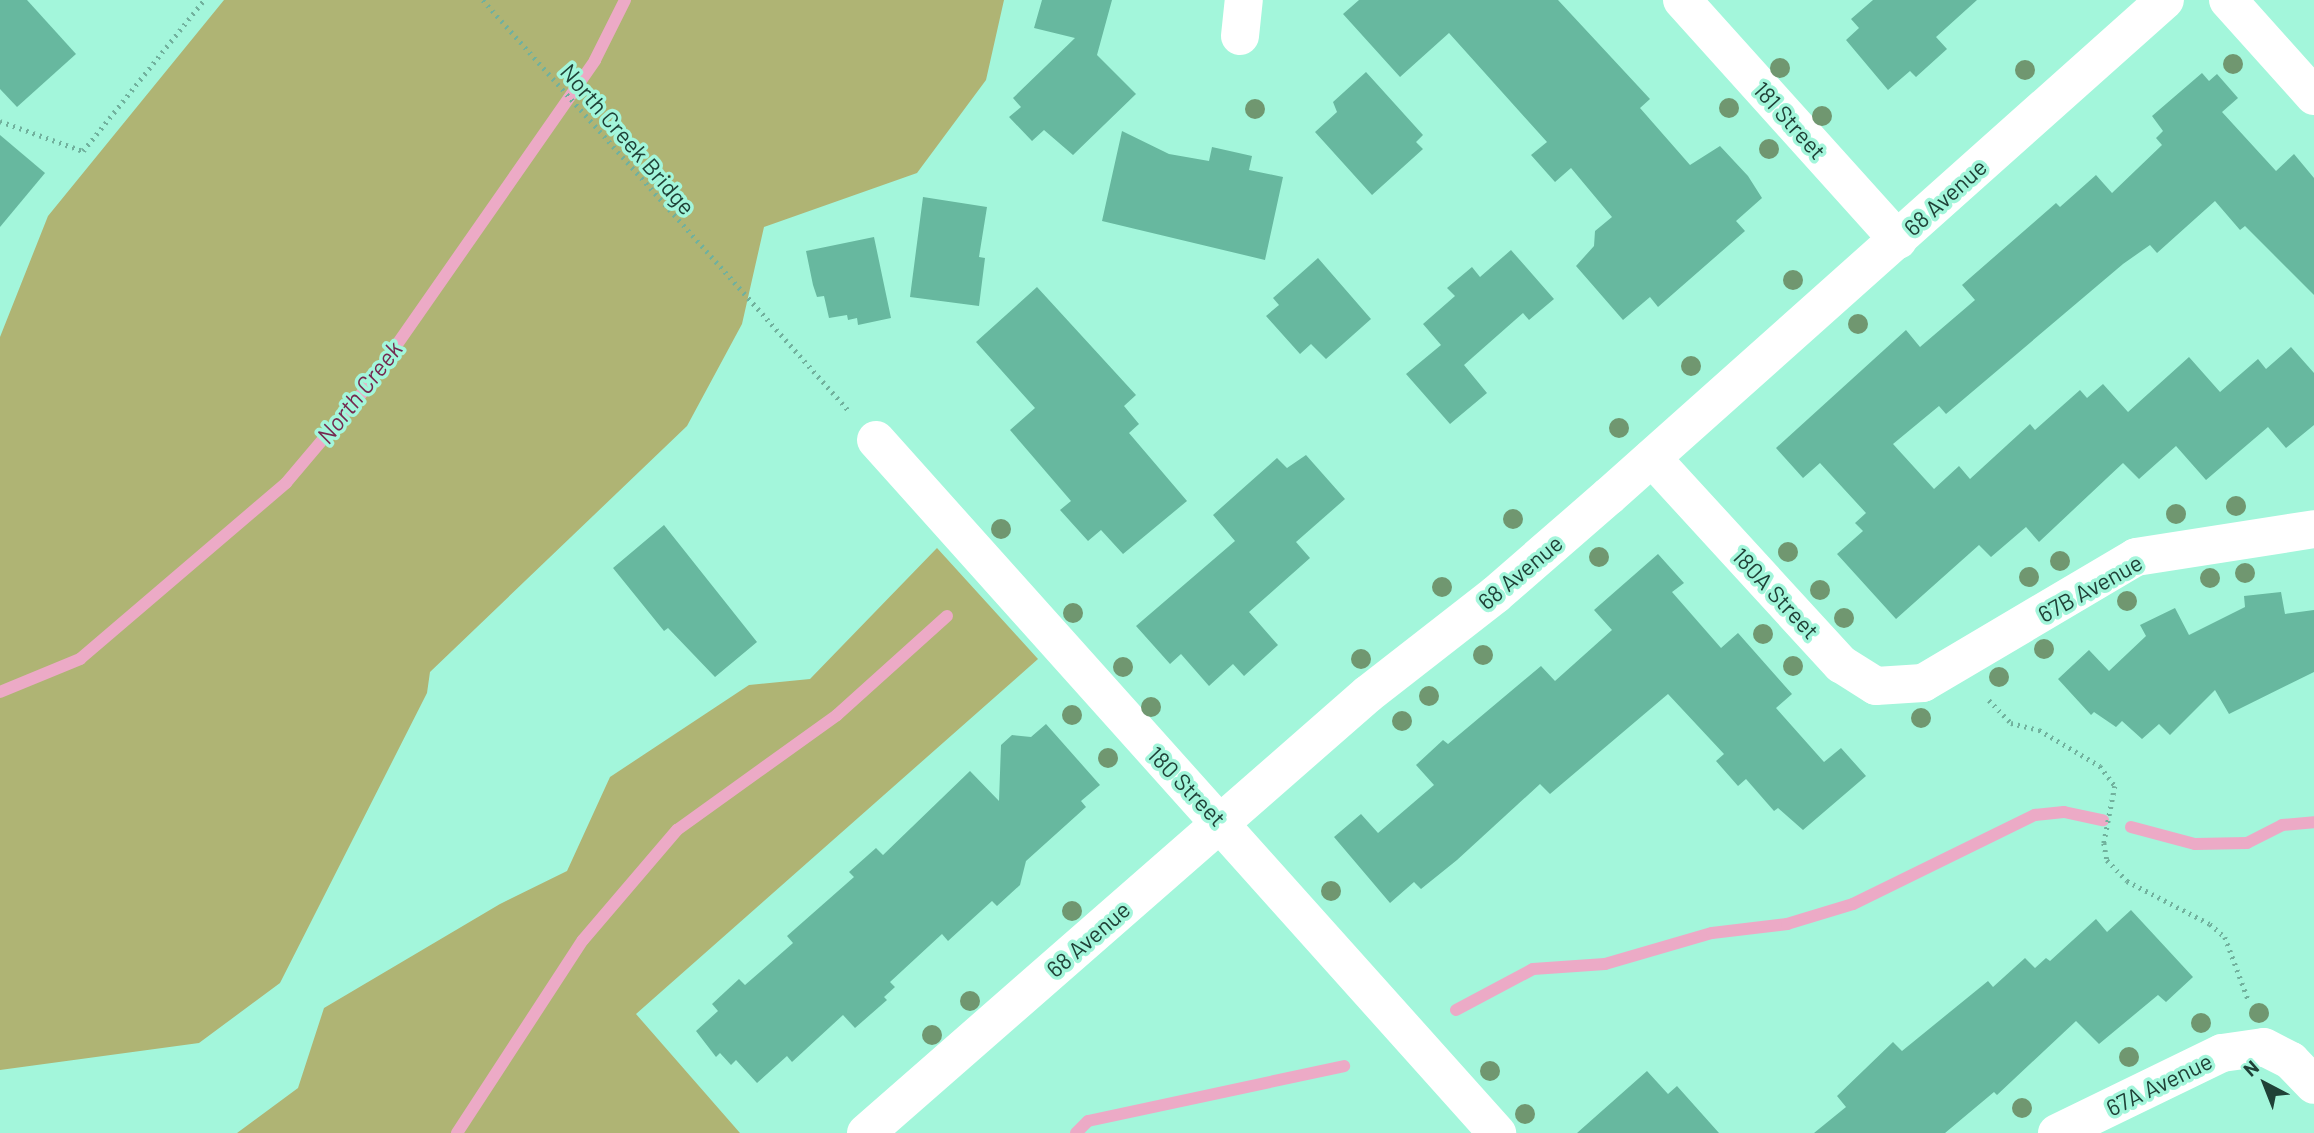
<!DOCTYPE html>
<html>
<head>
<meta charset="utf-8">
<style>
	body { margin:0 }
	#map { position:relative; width:2314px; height:1133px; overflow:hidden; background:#a3f6db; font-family:Barlow,sans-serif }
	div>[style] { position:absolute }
	.forest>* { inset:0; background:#afb474 }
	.stream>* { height:12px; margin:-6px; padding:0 6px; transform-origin:6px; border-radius:6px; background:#ecaac6 }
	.building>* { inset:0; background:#67b89f }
	.path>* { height:4.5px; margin-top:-2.25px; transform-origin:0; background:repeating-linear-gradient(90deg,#71b19d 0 2px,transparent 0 7px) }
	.minor>* { height:38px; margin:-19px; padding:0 19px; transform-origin:19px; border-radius:19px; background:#fff }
	.tertiary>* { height:38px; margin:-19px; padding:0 19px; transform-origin:19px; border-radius:19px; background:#fff }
	.trees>* { width:20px; height:20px; margin:-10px; border-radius:50%; background:#709770 }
	span { translate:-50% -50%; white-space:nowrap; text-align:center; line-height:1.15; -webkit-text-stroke:7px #a3f6db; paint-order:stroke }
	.street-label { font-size:23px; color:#1f4137 }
	.water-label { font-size:24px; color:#752950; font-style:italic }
	.north { position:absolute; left:2230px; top:1049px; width:70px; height:70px; -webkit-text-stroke:5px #a3f6db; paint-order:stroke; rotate:318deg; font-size:19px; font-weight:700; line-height:28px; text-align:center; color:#1f4137 }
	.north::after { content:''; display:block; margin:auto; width:24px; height:32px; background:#1f4137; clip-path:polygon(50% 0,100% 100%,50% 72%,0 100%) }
</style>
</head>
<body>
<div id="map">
	<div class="forest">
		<div style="clip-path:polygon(224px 0,1004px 0,986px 80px,917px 173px,764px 227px,742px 324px,687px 426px,430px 672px,427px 693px,280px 983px,199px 1043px,0 1070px,0 337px,48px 216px)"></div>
		<div style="clip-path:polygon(937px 548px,1038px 659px,636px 1014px,740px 1133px,237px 1133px,298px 1088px,324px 1008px,500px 904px,567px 871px,610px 777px,749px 685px,810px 679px)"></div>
	</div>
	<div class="stream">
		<div style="left:0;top:692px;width:87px;rotate:-22.4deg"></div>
		<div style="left:80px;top:659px;width:271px;rotate:-40.5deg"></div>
		<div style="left:286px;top:483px;width:127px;rotate:-49.8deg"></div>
		<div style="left:368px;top:386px;width:397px;rotate:-55.1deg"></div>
		<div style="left:595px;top:60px;width:67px;rotate:-63.4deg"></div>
		<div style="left:2131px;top:827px;width:66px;rotate:14.9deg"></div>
		<div style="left:2195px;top:844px;width:52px;rotate:-1.1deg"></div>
		<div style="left:2247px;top:843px;width:39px;rotate:-27deg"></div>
		<div style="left:2282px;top:825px;width:32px;rotate:-5deg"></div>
		<div style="left:1456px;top:1010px;width:87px;rotate:-28deg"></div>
		<div style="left:1533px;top:969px;width:72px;rotate:-4deg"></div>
		<div style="left:1605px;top:964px;width:111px;rotate:-16.2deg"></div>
		<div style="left:1712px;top:933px;width:76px;rotate:-6.8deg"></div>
		<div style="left:1787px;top:924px;width:69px;rotate:-16.9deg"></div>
		<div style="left:1853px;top:904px;width:203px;rotate:-26.1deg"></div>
		<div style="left:2035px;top:815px;width:29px;rotate:-6deg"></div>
		<div style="left:2064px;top:812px;width:40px;rotate:12deg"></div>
		<div style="left:457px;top:1133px;width:230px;rotate:-56.9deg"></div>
		<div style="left:583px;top:940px;width:145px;rotate:-49.5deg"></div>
		<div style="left:677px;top:830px;width:197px;rotate:-35.7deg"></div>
		<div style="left:837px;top:715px;width:148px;rotate:-42deg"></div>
		<div style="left:1076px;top:1133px;width:17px;rotate:-45deg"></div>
		<div style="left:1088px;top:1121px;width:262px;rotate:-12.1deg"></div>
	</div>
	<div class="building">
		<div style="clip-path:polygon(0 0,27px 0,76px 54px,17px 107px,0 89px)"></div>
		<div style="clip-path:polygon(1042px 0,1112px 0,1097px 55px,1136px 94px,1073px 155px,1044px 130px,1032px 141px,1009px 117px,1021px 107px,1013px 98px,1075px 38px,1034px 28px)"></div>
		<div style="clip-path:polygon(1359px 0,1558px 0,1650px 99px,1640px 108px,1690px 165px,1720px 146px,1748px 176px,1762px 198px,1736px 221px,1745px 231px,1658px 307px,1650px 297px,1623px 320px,1576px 266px,1594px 246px,1595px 231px,1612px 217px,1571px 168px,1555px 182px,1531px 155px,1547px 142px,1449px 33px,1400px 77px,1343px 14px)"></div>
		<div style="clip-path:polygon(1873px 0,1977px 0,1936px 37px,1947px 49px,1916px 77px,1910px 71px,1888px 90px,1846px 40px,1859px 28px,1851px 19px)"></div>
		<div style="clip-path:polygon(1366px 72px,1423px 135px,1416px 142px,1423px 149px,1372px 195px,1315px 132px,1337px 112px,1333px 102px)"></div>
		<div style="clip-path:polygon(2202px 73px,2209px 81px,2217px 74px,2238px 98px,2222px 112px,2276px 171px,2294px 154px,2314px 178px,2314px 295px,2245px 226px,2240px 230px,2215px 201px,2157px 253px,2150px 245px,2123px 264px,1946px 414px,1939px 406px,1893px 444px,1934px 489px,1959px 466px,1970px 479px,2030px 424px,2035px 430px,2080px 390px,2087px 398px,2103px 384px,2128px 412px,2189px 357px,2220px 392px,2258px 359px,2266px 369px,2291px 347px,2314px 373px,2314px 425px,2286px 448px,2268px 427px,2206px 480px,2176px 446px,2139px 479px,2123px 463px,2039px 542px,2026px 527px,1991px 557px,1979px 545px,1896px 619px,1837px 554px,1863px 531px,1855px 523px,1866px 513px,1820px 463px,1803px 478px,1776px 448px,1906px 330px,1920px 347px,1975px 300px,1962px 285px,2056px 203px,2060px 207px,2096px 175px,2112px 193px,2162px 145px,2156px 138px,2163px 131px,2152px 116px)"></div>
		<div style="clip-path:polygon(1122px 131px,1169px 154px,1209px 161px,1212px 147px,1252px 156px,1249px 170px,1283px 177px,1265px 260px,1102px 221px)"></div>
		<div style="clip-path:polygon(0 135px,45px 173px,0 227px)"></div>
		<div style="clip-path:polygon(923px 197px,987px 207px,979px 257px,985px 258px,979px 306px,910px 297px)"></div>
		<div style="clip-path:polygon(874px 237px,891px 318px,858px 325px,857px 318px,848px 320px,847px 315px,829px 318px,824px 296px,817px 297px,813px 285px,806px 251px)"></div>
		<div style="clip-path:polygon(1511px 250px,1554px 299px,1529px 320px,1523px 313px,1464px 365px,1487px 393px,1450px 424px,1406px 374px,1441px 345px,1423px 324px,1455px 296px,1447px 288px,1472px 267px,1480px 277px)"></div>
		<div style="clip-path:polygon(1318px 258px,1371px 319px,1326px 359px,1311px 344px,1300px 354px,1266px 316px,1279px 305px,1273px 298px)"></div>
		<div style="clip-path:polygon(1037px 287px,1136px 395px,1124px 406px,1139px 424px,1129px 433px,1187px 501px,1123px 554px,1101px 530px,1088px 541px,1060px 510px,1071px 501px,1010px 430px,1035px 408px,976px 342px)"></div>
		<div style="clip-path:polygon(1306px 455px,1345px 499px,1296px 542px,1310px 558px,1249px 612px,1278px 645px,1244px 676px,1233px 664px,1209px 686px,1181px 654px,1170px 664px,1136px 626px,1235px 541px,1213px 515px,1277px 458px,1287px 468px)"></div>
		<div style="clip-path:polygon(664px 525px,757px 642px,715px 677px,668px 628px,664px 631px,613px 568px)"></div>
		<div style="clip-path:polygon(1658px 554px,1684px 583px,1672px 592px,1721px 648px,1738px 633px,1792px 694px,1776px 708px,1824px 762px,1841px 748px,1866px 776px,1803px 830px,1778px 808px,1774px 811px,1746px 779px,1738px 786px,1716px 761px,1724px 754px,1668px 694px,1550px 794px,1540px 784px,1457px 860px,1421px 889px,1414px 882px,1390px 903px,1334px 837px,1361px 814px,1378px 833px,1434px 785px,1416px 765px,1443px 740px,1448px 744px,1541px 666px,1555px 681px,1612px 630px,1594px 610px)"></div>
		<div style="clip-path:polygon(2281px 592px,2285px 614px,2314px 610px,2314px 672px,2229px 714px,2215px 690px,2170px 735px,2159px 724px,2142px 739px,2122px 721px,2116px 727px,2094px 712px,2091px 715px,2058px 679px,2089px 650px,2109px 671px,2146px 636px,2140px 625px,2175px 608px,2189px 635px,2245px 607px,2244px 596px)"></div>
		<div style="clip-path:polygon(1046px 724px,1100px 785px,1081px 801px,1086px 807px,1026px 861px,1020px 885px,997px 906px,992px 901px,948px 941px,942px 934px,890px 982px,895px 987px,884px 997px,887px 1000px,855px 1028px,843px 1015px,792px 1062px,787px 1056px,757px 1083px,736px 1060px,731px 1065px,720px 1053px,716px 1057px,696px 1031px,718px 1011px,712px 1004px,739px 979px,745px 985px,793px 943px,787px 936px,854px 877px,849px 872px,876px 848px,883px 855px,970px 771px,999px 801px,1001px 745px,1012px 735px,1031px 737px)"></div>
		<div style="clip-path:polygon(2131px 910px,2193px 977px,2166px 1002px,2158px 995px,2099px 1044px,2076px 1021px,1997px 1095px,1994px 1092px,1945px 1133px,1814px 1133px,1846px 1107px,1837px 1096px,1893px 1042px,1902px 1051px,1988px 981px,1993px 987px,2025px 958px,2035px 968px,2046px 958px,2050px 961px,2096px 919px,2107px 932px)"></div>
		<div style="clip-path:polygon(1647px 1071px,1668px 1094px,1677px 1086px,1719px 1133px,1577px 1133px)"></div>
	</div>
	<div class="path">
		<div style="left:483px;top:0;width:552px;rotate:48.31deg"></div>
		<div style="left:0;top:121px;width:88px;rotate:19.9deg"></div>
		<div style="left:83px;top:151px;width:193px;rotate:-51.3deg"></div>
		<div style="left:1989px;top:700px;width:32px;rotate:46deg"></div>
		<div style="left:2011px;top:723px;width:29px;rotate:14deg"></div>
		<div style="left:2039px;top:730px;width:71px;rotate:30.5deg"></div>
		<div style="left:2100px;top:766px;width:25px;rotate:53deg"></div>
		<div style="left:2115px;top:786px;width:58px;rotate:100.9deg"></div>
		<div style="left:2104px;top:843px;width:17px;rotate:80deg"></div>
		<div style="left:2107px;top:860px;width:29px;rotate:46deg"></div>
		<div style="left:2127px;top:881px;width:93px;rotate:27.4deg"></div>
		<div style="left:2210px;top:924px;width:20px;rotate:41deg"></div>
		<div style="left:2225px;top:937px;width:66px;rotate:69.6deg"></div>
	</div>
	<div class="minor">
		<div style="left:1682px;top:0;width:323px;rotate:48deg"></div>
		<div style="left:2228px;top:0;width:129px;rotate:48.1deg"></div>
		<div style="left:1240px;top:36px;width:36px;rotate:-84deg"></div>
		<div style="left:876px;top:440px;width:931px;rotate:48.14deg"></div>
		<div style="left:1652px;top:458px;width:280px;rotate:47.5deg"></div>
		<div style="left:1841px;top:664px;width:41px;rotate:32.2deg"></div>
		<div style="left:1876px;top:686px;width:47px;rotate:-3.7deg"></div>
		<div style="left:1923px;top:683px;width:247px;rotate:-30.6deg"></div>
		<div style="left:2136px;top:557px;width:180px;rotate:-8.9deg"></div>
		<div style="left:2057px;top:1133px;width:183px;rotate:-25.9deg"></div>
		<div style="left:2222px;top:1053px;width:42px;rotate:-8.1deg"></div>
		<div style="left:2264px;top:1047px;width:30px;rotate:27deg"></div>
		<div style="left:2291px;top:1061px;width:33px;rotate:46deg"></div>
	</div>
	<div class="tertiary">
		<div style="left:866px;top:1133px;width:667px;rotate:-41.17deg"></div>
		<div style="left:1368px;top:694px;width:161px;rotate:-37.9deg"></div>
		<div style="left:1495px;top:595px;width:151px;rotate:-41deg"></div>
		<div style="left:1609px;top:496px;width:745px;rotate:-41.74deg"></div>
	</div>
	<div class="trees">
		<div style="left:2233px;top:64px"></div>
		<div style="left:1780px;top:68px"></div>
		<div style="left:2025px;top:70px"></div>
		<div style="left:1729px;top:108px"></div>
		<div style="left:1255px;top:109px"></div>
		<div style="left:1822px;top:116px"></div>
		<div style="left:1769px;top:149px"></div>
		<div style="left:1793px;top:280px"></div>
		<div style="left:1858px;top:324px"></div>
		<div style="left:1691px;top:366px"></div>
		<div style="left:1619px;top:428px"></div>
		<div style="left:2236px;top:506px"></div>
		<div style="left:2176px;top:514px"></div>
		<div style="left:1513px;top:519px"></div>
		<div style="left:1001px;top:529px"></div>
		<div style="left:1788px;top:552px"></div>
		<div style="left:1599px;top:557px"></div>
		<div style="left:2060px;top:561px"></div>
		<div style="left:2245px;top:573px"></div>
		<div style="left:2029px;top:577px"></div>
		<div style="left:2210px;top:578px"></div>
		<div style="left:1442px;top:587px"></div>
		<div style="left:1820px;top:590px"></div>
		<div style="left:2127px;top:601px"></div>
		<div style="left:1073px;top:613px"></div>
		<div style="left:1844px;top:618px"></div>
		<div style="left:1763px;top:634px"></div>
		<div style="left:2044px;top:649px"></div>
		<div style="left:1483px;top:655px"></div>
		<div style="left:1361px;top:659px"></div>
		<div style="left:1793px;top:666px"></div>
		<div style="left:1123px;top:667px"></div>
		<div style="left:1999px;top:677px"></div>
		<div style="left:1429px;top:696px"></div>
		<div style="left:1151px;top:707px"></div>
		<div style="left:1072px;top:715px"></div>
		<div style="left:1921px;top:718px"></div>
		<div style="left:1402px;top:721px"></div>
		<div style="left:1108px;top:758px"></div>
		<div style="left:1331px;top:891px"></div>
		<div style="left:1072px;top:911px"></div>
		<div style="left:970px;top:1001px"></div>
		<div style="left:2259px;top:1013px"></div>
		<div style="left:2201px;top:1023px"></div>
		<div style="left:932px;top:1035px"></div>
		<div style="left:2129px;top:1057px"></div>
		<div style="left:1490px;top:1071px"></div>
		<div style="left:2022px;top:1108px"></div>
		<div style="left:1525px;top:1114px"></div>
	</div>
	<div class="street-label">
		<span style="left:1790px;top:120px;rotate:48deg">181 Street</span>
		<span style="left:628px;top:139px;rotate:49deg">North Creek Bridge</span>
		<span style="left:1945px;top:197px;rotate:-42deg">68 Avenue</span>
		<span style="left:1520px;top:572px;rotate:-40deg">68 Avenue</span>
		<span style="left:2090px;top:588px;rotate:-29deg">67B Avenue</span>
		<span style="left:1776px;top:593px;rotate:47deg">180A Street</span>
		<span style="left:1187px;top:786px;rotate:46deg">180 Street</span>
		<span style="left:1088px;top:939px;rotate:-41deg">68 Avenue</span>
		<span style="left:2159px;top:1084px;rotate:-26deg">67A Avenue</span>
	</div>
	<div class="water-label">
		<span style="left:359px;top:392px;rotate:-52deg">North Creek</span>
	</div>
	<div class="north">N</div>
</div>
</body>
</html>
